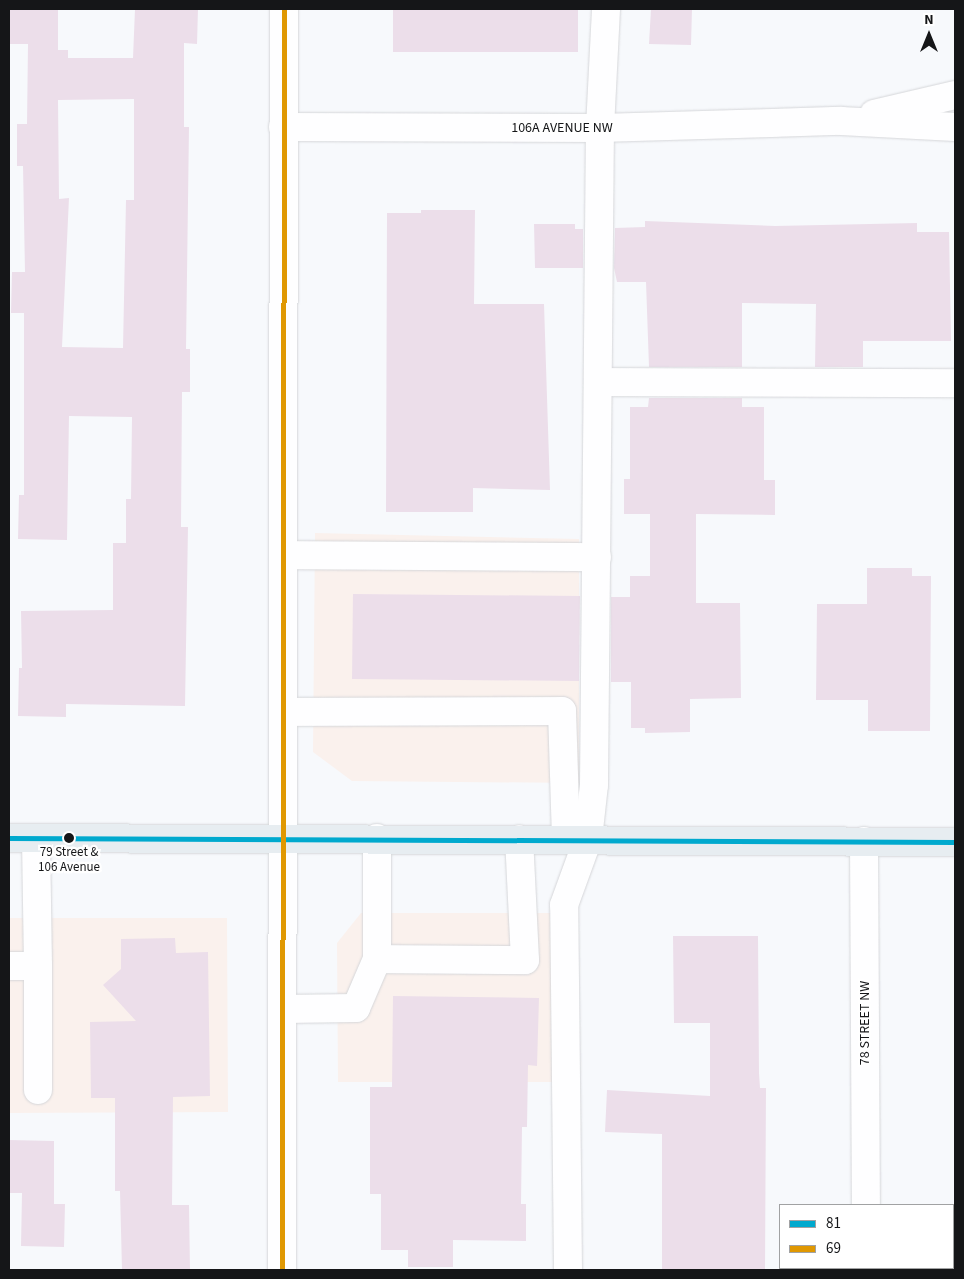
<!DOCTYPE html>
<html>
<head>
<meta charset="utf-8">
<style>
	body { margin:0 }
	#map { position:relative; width:964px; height:1279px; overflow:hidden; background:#f7f9fc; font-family:"Source Sans 3",sans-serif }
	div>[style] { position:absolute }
	.commercial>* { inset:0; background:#faf1ed }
	.building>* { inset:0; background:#ecdeea }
	.roads { filter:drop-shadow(0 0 1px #d5d6d9) drop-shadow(0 0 1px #d5d6d9) }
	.minor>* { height:28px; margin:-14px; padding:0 14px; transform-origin:14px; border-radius:14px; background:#fefeff }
	.major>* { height:28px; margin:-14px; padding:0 14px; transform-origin:14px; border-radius:14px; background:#e7edf1 }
	.bus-1>* { height:5px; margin:-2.5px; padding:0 2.5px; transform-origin:2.5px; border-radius:2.5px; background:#00a9ce }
	.bus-2>* { height:5px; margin:-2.5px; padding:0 2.5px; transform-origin:2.5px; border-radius:2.5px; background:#e09802 }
	.dots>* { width:14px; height:14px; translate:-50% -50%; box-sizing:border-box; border:2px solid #fff; border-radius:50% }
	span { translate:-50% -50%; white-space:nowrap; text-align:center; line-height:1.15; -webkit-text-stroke:4.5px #fff; paint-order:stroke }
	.bus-label { font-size:13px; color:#151618 }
	.street-label { font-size:14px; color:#151618 }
	.frame { position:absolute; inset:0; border:10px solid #151618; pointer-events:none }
	.legend { position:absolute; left:779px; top:1204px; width:175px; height:65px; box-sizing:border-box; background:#fff; border:1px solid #a1a2a3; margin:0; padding:6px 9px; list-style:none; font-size:15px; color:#151618 }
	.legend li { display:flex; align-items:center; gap:10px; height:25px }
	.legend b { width:25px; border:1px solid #a1a2a3 }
	.north { position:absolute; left:904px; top:10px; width:50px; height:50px; -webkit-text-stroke:4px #fff; paint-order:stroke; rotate:0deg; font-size:14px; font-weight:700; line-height:20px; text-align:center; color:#151618 }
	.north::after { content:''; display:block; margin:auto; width:18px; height:22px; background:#151618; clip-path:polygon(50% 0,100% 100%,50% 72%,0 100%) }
</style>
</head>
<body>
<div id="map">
	<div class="commercial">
		<div style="clip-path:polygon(315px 533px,579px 539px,579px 783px,352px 781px,313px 752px)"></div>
		<div style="clip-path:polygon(361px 913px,559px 913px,559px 1082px,338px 1082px,337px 943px)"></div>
		<div style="clip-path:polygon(9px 918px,227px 918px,228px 1112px,9px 1113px)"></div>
	</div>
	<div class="building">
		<div style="clip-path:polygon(evenodd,9px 9px,58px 9px,58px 50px,68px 50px,68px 58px,133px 58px,135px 9px,198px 9px,197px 44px,184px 43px,184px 127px,189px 127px,186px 349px,190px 349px,190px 392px,182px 392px,181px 527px,188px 527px,185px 706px,66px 704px,66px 717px,18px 716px,19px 668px,22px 668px,21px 611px,113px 610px,113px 543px,126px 543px,126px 499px,131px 499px,132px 417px,69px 416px,67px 540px,18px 539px,19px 495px,24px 495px,24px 313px,11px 313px,12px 272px,25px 272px,23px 166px,17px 166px,17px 124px,27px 124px,28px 44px,9px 44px,9px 9px,134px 99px,134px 200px,126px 200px,123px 348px,62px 347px,69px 198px,59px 199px,58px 100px,134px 99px)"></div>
		<div style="clip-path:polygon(393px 9px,578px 9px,578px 52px,393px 52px)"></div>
		<div style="clip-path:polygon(651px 9px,692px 9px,691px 45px,649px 44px)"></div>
		<div style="clip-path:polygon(421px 210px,475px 210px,474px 304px,544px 304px,550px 490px,473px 488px,473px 512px,386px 512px,387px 213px,421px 213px)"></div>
		<div style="clip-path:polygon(645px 221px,775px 226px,917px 223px,917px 232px,949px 232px,951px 341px,863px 341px,863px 367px,815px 367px,816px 304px,742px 303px,742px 367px,649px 367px,646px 282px,617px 282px,614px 268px,615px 228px,645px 227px)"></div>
		<div style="clip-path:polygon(534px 224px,575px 224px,575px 229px,583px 229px,583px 268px,535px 268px)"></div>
		<div style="clip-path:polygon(649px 398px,742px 398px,742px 407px,764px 407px,764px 480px,775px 480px,775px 515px,696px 514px,696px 603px,740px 603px,741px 698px,690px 699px,690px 732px,645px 733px,645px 728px,631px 728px,631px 682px,611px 682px,611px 597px,630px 597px,630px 576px,650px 576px,650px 514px,624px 514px,624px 479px,630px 479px,630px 407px,648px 407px)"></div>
		<div style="clip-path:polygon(867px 568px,912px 568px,912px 576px,931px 576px,930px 731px,868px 731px,868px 700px,816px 700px,817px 604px,867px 604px)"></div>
		<div style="clip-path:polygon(353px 594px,580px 596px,579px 681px,352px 679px)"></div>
		<div style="clip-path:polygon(673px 936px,758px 936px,759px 1073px,760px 1088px,766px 1088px,765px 1270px,662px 1270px,662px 1134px,605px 1132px,607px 1090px,710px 1096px,710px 1023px,674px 1023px)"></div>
		<div style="clip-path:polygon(175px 938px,176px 953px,208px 952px,210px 1096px,173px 1097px,172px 1205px,189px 1205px,190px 1270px,122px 1270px,120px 1191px,115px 1191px,115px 1098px,91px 1098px,90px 1022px,136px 1021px,103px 985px,121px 969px,121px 939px)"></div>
		<div style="clip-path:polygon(393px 996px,539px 998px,537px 1066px,528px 1065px,527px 1127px,522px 1127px,521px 1204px,526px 1204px,526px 1241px,453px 1240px,453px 1267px,408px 1267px,408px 1250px,381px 1250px,381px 1194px,370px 1194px,370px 1087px,392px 1087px)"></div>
		<div style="clip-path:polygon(9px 1140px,54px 1141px,54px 1204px,65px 1204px,64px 1247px,21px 1246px,22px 1193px,9px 1193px)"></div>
	</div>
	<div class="roads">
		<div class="minor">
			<div style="left:874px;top:114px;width:83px;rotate:-13.2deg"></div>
			<div style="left:283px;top:127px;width:317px;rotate:0.2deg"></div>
			<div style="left:600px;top:128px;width:241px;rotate:-1.7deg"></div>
			<div style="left:841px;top:121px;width:114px;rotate:3deg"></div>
			<div style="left:600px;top:382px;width:355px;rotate:0.2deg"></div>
			<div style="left:283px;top:555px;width:314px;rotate:0.4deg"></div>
			<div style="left:283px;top:712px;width:279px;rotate:-0.2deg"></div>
			<div style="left:562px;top:711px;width:128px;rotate:88.2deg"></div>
			<div style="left:864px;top:841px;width:364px;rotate:89.7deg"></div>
			<div style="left:377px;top:959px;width:148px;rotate:0.4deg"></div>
			<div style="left:525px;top:960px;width:121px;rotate:-92.8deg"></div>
			<div style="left:9px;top:966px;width:29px"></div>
			<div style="left:38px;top:966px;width:128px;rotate:-90.9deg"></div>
			<div style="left:38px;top:966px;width:124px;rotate:90deg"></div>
			<div style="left:283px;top:1009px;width:73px;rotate:-0.8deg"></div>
			<div style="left:356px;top:1008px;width:53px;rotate:-66.8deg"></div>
			<div style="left:377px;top:959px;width:121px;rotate:-90deg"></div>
			<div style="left:866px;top:1268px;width:2px;rotate:90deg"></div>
			<div style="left:282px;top:1270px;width:1261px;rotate:-89.91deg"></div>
			<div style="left:568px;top:1270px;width:365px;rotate:-90.6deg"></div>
			<div style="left:564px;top:905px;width:70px;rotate:-70deg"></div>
			<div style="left:588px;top:839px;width:54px;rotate:-83.7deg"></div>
			<div style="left:594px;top:785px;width:657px;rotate:-89.48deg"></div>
			<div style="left:600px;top:128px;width:119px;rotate:-87.1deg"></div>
		</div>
		<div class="major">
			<div style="left:9px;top:838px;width:946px;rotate:0.24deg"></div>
		</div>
	</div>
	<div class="bus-1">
		<div style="left:9px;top:838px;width:946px;rotate:0.24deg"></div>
	</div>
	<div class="bus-2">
		<div style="left:282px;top:1270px;width:1261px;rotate:-89.91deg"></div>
	</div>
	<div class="dots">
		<div style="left:69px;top:838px;background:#151618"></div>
	</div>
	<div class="bus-label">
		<span style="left:69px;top:860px">79 Street &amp;<br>106 Avenue</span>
	</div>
	<div class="street-label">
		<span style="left:562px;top:128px">106A AVENUE NW</span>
		<span style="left:865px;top:1023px;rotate:-90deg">78 STREET NW</span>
	</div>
	<div class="frame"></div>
	<ul class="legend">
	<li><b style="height:6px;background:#00a9ce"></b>81</li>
	<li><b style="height:6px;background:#e09802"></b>69</li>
	</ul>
	<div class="north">N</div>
</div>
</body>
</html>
